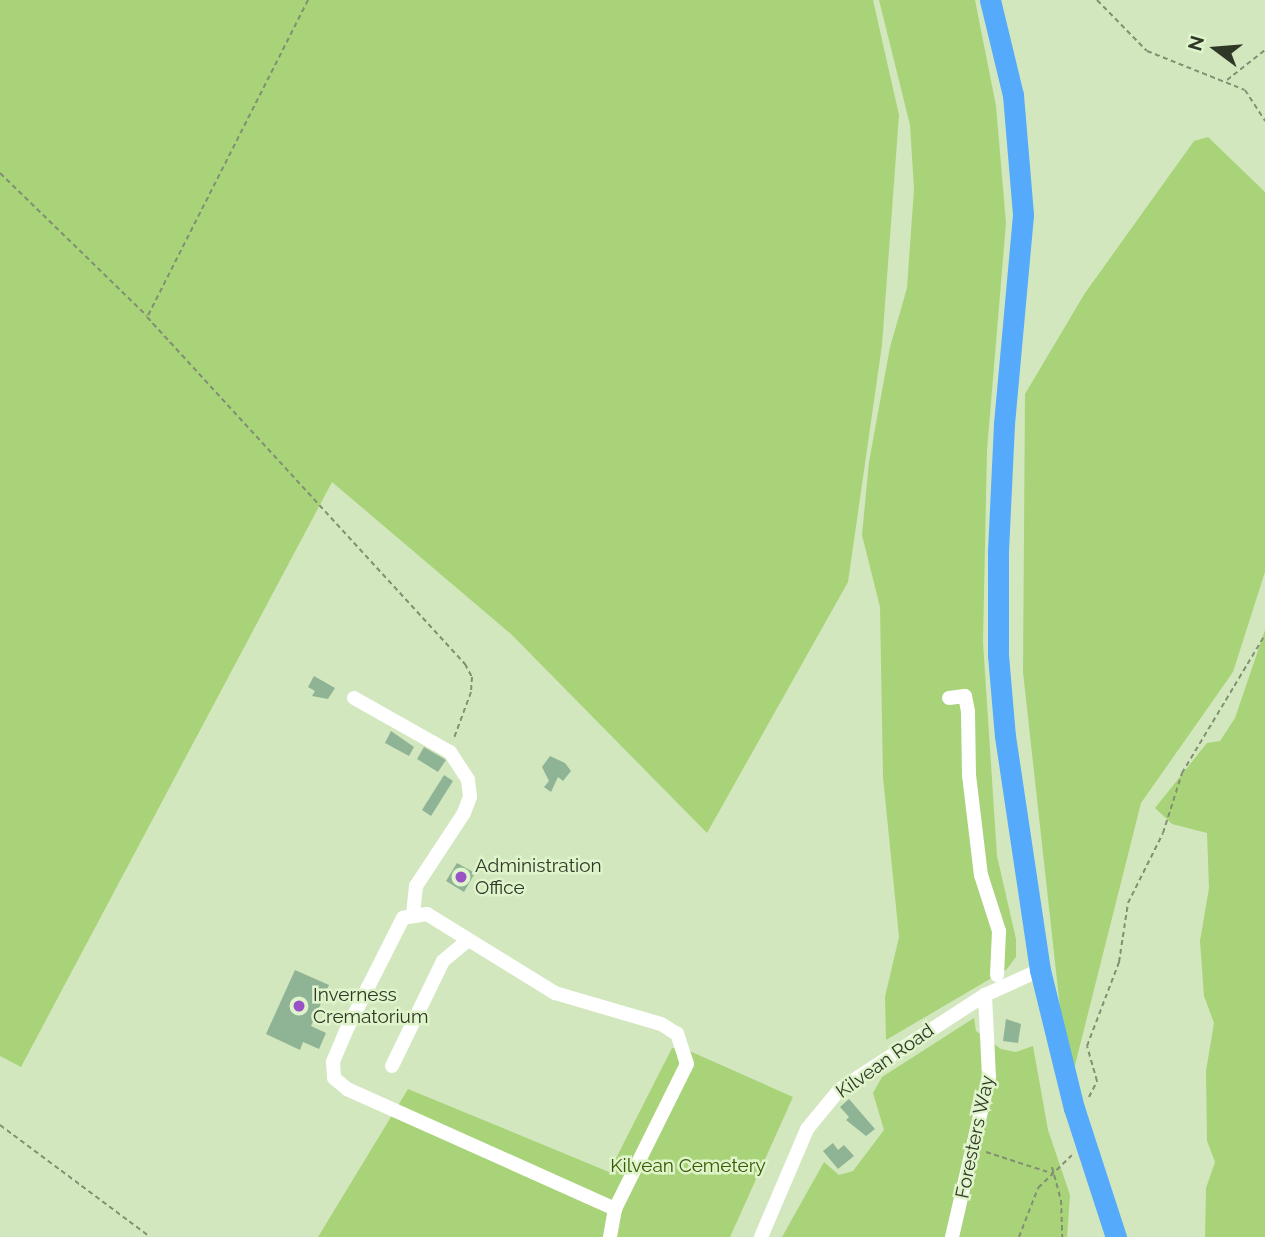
<!DOCTYPE html>
<html>
<head>
<meta charset="utf-8">
<style>
	body { margin:0 }
	#map { position:relative; width:1265px; height:1237px; overflow:hidden; background:#d2e7be; font-family:Raleway,sans-serif }
	div>[style] { position:absolute }
	.green>* { inset:0; background:#a8d379 }
	.building>* { inset:0; background:#8fb495 }
	.path>* { height:2px; margin-top:-1px; transform-origin:0; background:repeating-linear-gradient(90deg,#818f73 0 5px,transparent 0 8.5px) }
	.minor>* { height:14px; margin:-7px; padding:0 7px; transform-origin:7px; border-radius:7px; background:#fff }
	.highway>* { height:21px; margin:-10.5px; padding:0 10.5px; transform-origin:10.5px; border-radius:10.5px; background:#56aafb }
	.dots>* { width:19px; height:19px; translate:-50% -50%; box-sizing:border-box; border:4px solid #dff4cb; border-radius:50% }
	span { translate:-50% -50%; white-space:nowrap; text-align:center; line-height:1.15; -webkit-text-stroke:5px #dff4cb; paint-order:stroke }
	.poi-label { font-size:19px; color:#2f3727 }
	.left { translate:0 -50%; text-align:left }
	.street-label { font-size:19px; color:#2f3727 }
	.park-label { font-size:19px; color:#395a00 }
	.north { position:absolute; left:1181px; top:14px; width:70px; height:70px; -webkit-text-stroke:5px #dff4cb; paint-order:stroke; rotate:286deg; font-size:19px; font-weight:700; line-height:28px; text-align:center; color:#2f3727 }
	.north::after { content:''; display:block; margin:auto; width:24px; height:32px; background:#2f3727; clip-path:polygon(50% 0,100% 100%,50% 72%,0 100%) }
</style>
</head>
<body>
<div id="map">
	<div class="green">
		<div style="clip-path:polygon(0 0,873px 0,899px 115px,882px 345px,848px 582px,707px 833px,511px 634px,332px 482px,21px 1067px,0 1056px)"></div>
		<div style="clip-path:polygon(879px 0,975px 0,996px 106px,1006px 223px,987px 450px,983px 642px,997px 856px,1016px 939px,1016px 957px,1007px 969px,886px 1040px,885px 997px,899px 937px,883px 777px,880px 607px,862px 535px,869px 462px,890px 347px,907px 288px,914px 189px,910px 125px)"></div>
		<div style="clip-path:polygon(1208px 137px,1265px 192px,1265px 572px,1233px 672px,1141px 803px,1069px 1089px,1023px 672px,1025px 394px,1085px 293px,1194px 141px)"></div>
		<div style="clip-path:polygon(1265px 630px,1265px 1237px,1205px 1237px,1206px 1188px,1215px 1162px,1207px 1141px,1206px 1071px,1214px 1023px,1204px 996px,1200px 941px,1209px 888px,1207px 833px,1172px 824px,1155px 808px,1207px 743px,1220px 741px,1235px 718px)"></div>
		<div style="clip-path:polygon(974px 1018px,976px 1031px,1001px 1049px,1016px 1052px,1033px 1046px,1048px 1130px,1070px 1195px,1067px 1237px,782px 1237px,824px 1162px,839px 1175px,853px 1171px,884px 1130px,873px 1093px,882px 1077px)"></div>
		<div style="clip-path:polygon(672px 1048px,685px 1049px,793px 1097px,730px 1237px,318px 1237px,408px 1089px,609px 1172px)"></div>
	</div>
	<div class="building">
		<div style="clip-path:polygon(314px 676px,335px 688px,328px 699px,312px 696px,315px 691px,308px 687px)"></div>
		<div style="clip-path:polygon(391px 731px,414px 747px,409px 756px,385px 743px)"></div>
		<div style="clip-path:polygon(424px 747px,446px 760px,438px 772px,417px 759px)"></div>
		<div style="clip-path:polygon(550px 756px,565px 763px,571px 771px,563px 781px,558px 777px,551px 792px,544px 787px,549px 781px,542px 767px)"></div>
		<div style="clip-path:polygon(444px 775px,453px 781px,431px 816px,422px 810px)"></div>
		<div style="clip-path:polygon(457px 863px,475px 873px,464px 892px,446px 881px)"></div>
		<div style="clip-path:polygon(295px 970px,329px 985px,311px 1026px,326px 1033px,319px 1049px,303px 1042px,300px 1050px,266px 1034px)"></div>
		<div style="clip-path:polygon(1006px 1019px,1021px 1024px,1018px 1043px,1003px 1041px)"></div>
		<div style="clip-path:polygon(849px 1099px,875px 1129px,866px 1136px,846px 1120px,849px 1117px,840px 1107px)"></div>
		<div style="clip-path:polygon(833px 1143px,838px 1150px,844px 1145px,854px 1156px,838px 1169px,823px 1151px)"></div>
	</div>
	<div class="path">
		<div style="left:308px;top:0;width:356px;rotate:116.9deg"></div>
		<div style="left:147px;top:317px;width:471px;rotate:47.5deg"></div>
		<div style="left:465px;top:664px;width:15px;rotate:62deg"></div>
		<div style="left:472px;top:677px;width:15px;rotate:94deg"></div>
		<div style="left:471px;top:692px;width:49px;rotate:110.3deg"></div>
		<div style="left:1097px;top:0;width:71px;rotate:45.6deg"></div>
		<div style="left:1147px;top:51px;width:105px;rotate:21.7deg"></div>
		<div style="left:1245px;top:90px;width:37px;rotate:57deg"></div>
		<div style="left:1227px;top:80px;width:48px;rotate:-38.3deg"></div>
		<div style="left:0;top:173px;width:205px;rotate:44.2deg"></div>
		<div style="left:1089px;top:1097px;width:18px;rotate:-63deg"></div>
		<div style="left:1097px;top:1081px;width:36px;rotate:-106deg"></div>
		<div style="left:1087px;top:1046px;width:90px;rotate:-69.1deg"></div>
		<div style="left:1119px;top:962px;width:60px;rotate:-81.3deg"></div>
		<div style="left:1128px;top:903px;width:78px;rotate:-63.4deg"></div>
		<div style="left:1163px;top:833px;width:63px;rotate:-72.4deg"></div>
		<div style="left:1182px;top:773px;width:161px;rotate:-59deg"></div>
		<div style="left:0;top:1125px;width:187px;rotate:36.7deg"></div>
		<div style="left:986px;top:1152px;width:71px;rotate:17.9deg"></div>
		<div style="left:1052px;top:1167px;width:34px;rotate:75deg"></div>
		<div style="left:1061px;top:1200px;width:37px;rotate:88deg"></div>
		<div style="left:1019px;top:1237px;width:53px;rotate:-68.8deg"></div>
		<div style="left:1038px;top:1188px;width:47px;rotate:-44.1deg"></div>
	</div>
	<div class="minor">
		<div style="left:354px;top:698px;width:110px;rotate:29.4deg"></div>
		<div style="left:450px;top:752px;width:33px;rotate:57deg"></div>
		<div style="left:468px;top:780px;width:17px;rotate:83deg"></div>
		<div style="left:470px;top:797px;width:17px;rotate:111deg"></div>
		<div style="left:464px;top:813px;width:87px;rotate:123.3deg"></div>
		<div style="left:416px;top:886px;width:28px;rotate:96deg"></div>
		<div style="left:949px;top:698px;width:16px;rotate:-7deg"></div>
		<div style="left:965px;top:696px;width:16px;rotate:79deg"></div>
		<div style="left:968px;top:712px;width:63px;rotate:89.1deg"></div>
		<div style="left:969px;top:775px;width:101px;rotate:83.2deg"></div>
		<div style="left:981px;top:875px;width:59px;rotate:72.2deg"></div>
		<div style="left:999px;top:931px;width:44px;rotate:92.6deg"></div>
		<div style="left:392px;top:1066px;width:117px;rotate:-64.1deg"></div>
		<div style="left:443px;top:961px;width:33px;rotate:-40deg"></div>
		<div style="left:610px;top:1237px;width:28px;rotate:-80deg"></div>
		<div style="left:615px;top:1209px;width:162px;rotate:-63.6deg"></div>
		<div style="left:687px;top:1064px;width:32px;rotate:-108deg"></div>
		<div style="left:677px;top:1034px;width:19px;rotate:-148deg"></div>
		<div style="left:661px;top:1024px;width:110px;rotate:-163.7deg"></div>
		<div style="left:555px;top:993px;width:150px;rotate:-148.3deg"></div>
		<div style="left:427px;top:914px;width:24px;rotate:171deg"></div>
		<div style="left:403px;top:918px;width:127px;rotate:116.8deg"></div>
		<div style="left:346px;top:1031px;width:34px;rotate:113deg"></div>
		<div style="left:333px;top:1062px;width:16px;rotate:86deg"></div>
		<div style="left:334px;top:1078px;width:17px;rotate:40deg"></div>
		<div style="left:347px;top:1089px;width:294px;rotate:24.1deg"></div>
		<div style="left:761px;top:1237px;width:117px;rotate:-66.9deg"></div>
		<div style="left:807px;top:1129px;width:52px;rotate:-50.5deg"></div>
		<div style="left:840px;top:1089px;width:173px;rotate:-33deg"></div>
		<div style="left:985px;top:995px;width:60px;rotate:-24.4deg"></div>
		<div style="left:952px;top:1237px;width:164px;rotate:-77deg"></div>
		<div style="left:989px;top:1077px;width:82px;rotate:-92.8deg"></div>
	</div>
	<div class="highway">
		<div style="left:990px;top:0;width:98px;rotate:76.4deg"></div>
		<div style="left:1013px;top:95px;width:120px;rotate:85.2deg"></div>
		<div style="left:1023px;top:215px;width:210px;rotate:95.2deg"></div>
		<div style="left:1004px;top:424px;width:129px;rotate:92.7deg"></div>
		<div style="left:998px;top:553px;width:102px;rotate:90deg"></div>
		<div style="left:998px;top:655px;width:81px;rotate:85.1deg"></div>
		<div style="left:1005px;top:736px;width:237px;rotate:81.5deg"></div>
		<div style="left:1040px;top:970px;width:142px;rotate:76.2deg"></div>
		<div style="left:1074px;top:1108px;width:136px;rotate:72deg"></div>
	</div>
	<div class="dots">
		<div style="left:461px;top:877px;background:#9953c7"></div>
		<div style="left:299px;top:1006px;background:#9953c7"></div>
	</div>
	<div class="poi-label">
		<span class="left" style="left:475px;top:877px">Administration<br>Office</span>
		<span class="left" style="left:313px;top:1006px">Inverness<br>Crematorium</span>
	</div>
	<div class="street-label">
		<span style="left:885px;top:1061px;rotate:-35deg">Kilvean Road</span>
		<span style="left:975px;top:1137px;rotate:-78deg">Foresters Way</span>
	</div>
	<div class="park-label">
		<span style="left:688px;top:1166px">Kilvean Cemetery</span>
	</div>
	<div class="north">N</div>
</div>
</body>
</html>
